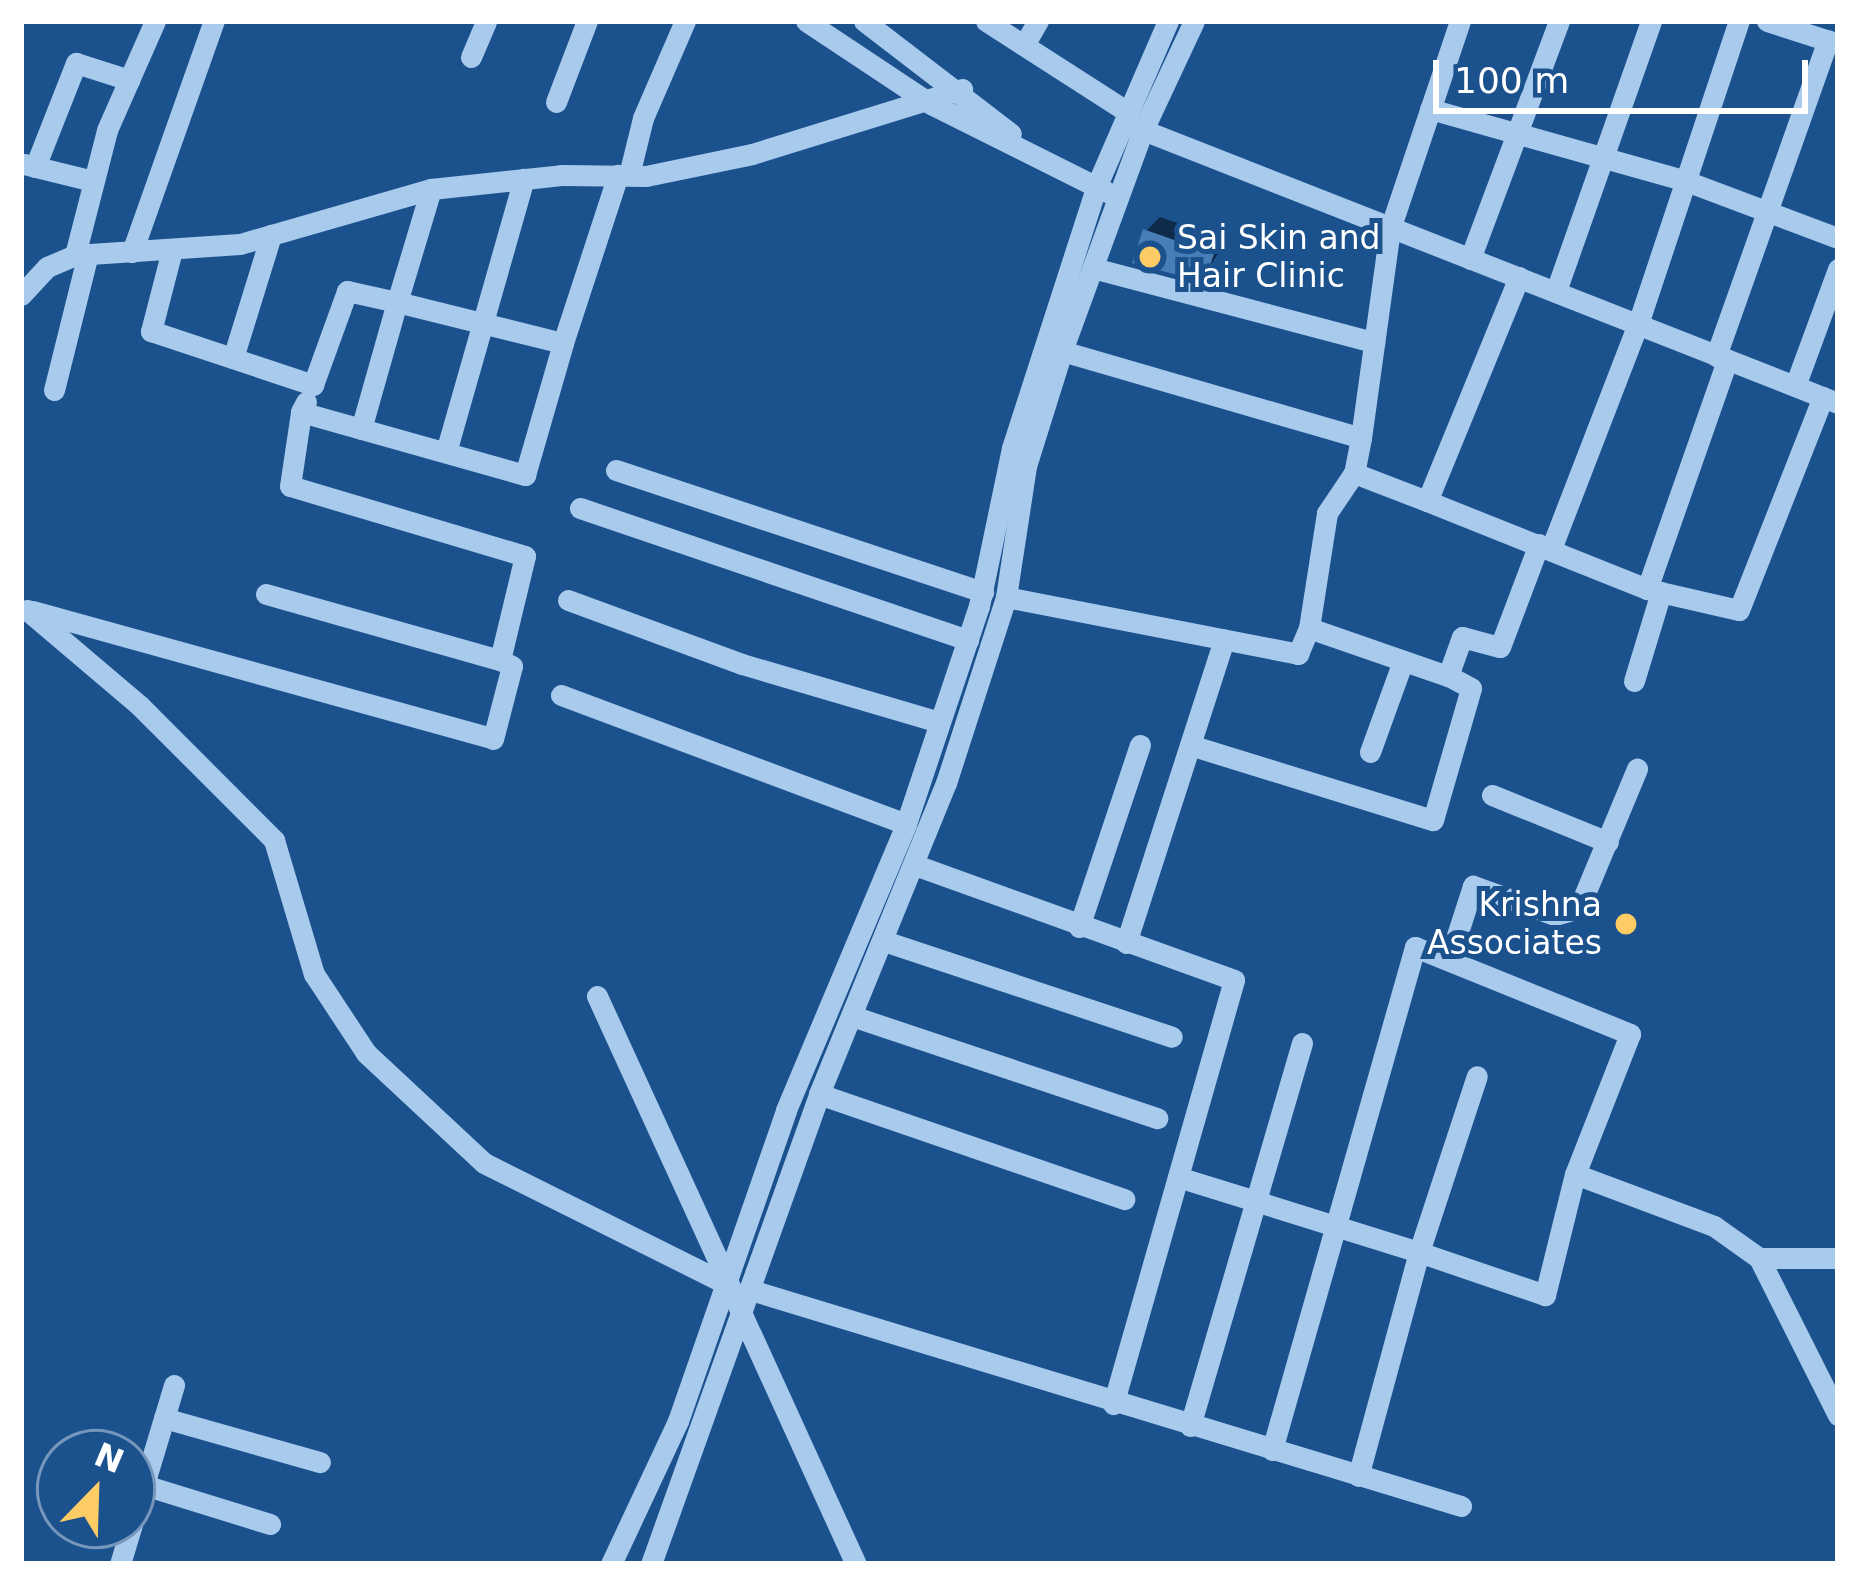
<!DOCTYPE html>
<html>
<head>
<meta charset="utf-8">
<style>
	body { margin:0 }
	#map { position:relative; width:1859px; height:1585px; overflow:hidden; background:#1b518d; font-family:"DejaVu Sans",sans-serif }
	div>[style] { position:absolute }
	.shadow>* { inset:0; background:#0007 }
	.building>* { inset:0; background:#487db7 }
	.minor>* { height:21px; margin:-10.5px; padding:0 10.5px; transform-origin:10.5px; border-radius:10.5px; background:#a8caed }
	.minor-bridge>* { height:21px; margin:-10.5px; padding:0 10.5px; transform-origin:10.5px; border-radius:10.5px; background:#a8caed }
	.dots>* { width:33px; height:33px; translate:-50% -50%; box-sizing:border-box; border:6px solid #1b518d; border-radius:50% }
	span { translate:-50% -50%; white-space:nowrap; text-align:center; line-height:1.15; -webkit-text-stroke:10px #1b518d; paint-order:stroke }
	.poi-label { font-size:33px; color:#fff }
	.left { translate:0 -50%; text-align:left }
	.right { translate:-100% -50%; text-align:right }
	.frame { position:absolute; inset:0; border:24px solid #fff; pointer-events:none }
	.north { position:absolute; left:36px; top:1429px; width:120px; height:120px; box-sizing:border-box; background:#1b518d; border:3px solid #7697bb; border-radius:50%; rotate:23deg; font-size:33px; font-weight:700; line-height:48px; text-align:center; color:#fff }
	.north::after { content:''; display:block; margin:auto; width:42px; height:54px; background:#fecc65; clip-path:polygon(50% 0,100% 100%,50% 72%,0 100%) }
	.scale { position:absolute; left:1433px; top:60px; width:375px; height:54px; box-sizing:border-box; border:6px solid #fff; border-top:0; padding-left:15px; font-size:36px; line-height:42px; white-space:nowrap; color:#fff; -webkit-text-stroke:9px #1b518d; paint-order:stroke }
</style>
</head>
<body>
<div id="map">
	<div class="shadow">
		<div style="clip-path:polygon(1160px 217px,1226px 240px,1203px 278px,1146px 231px)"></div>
	</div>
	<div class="building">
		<div style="clip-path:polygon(1143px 229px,1214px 254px,1204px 282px,1132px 263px)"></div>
	</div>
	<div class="minor">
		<div style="left:806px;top:21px;width:150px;rotate:33.6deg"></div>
		<div style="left:931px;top:104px;width:197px;rotate:26.6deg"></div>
		<div style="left:864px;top:21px;width:185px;rotate:37.5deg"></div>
		<div style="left:986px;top:21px;width:169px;rotate:32.7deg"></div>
		<div style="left:1767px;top:21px;width:75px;rotate:17.9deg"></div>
		<div style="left:1024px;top:45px;width:28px;rotate:-60deg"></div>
		<div style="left:471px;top:57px;width:39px;rotate:-67deg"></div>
		<div style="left:556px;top:102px;width:87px;rotate:-69.1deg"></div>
		<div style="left:1430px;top:109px;width:266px;rotate:15.7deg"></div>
		<div style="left:1686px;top:181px;width:162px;rotate:20.6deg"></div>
		<div style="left:1143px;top:130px;width:747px;rotate:21.45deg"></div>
		<div style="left:24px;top:164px;width:71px;rotate:13.8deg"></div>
		<div style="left:35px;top:167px;width:112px;rotate:-68.5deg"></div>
		<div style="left:76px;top:63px;width:56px;rotate:17.8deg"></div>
		<div style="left:629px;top:175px;width:59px;rotate:-76.2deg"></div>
		<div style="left:643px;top:118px;width:106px;rotate:-66.6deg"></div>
		<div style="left:431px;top:189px;width:118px;rotate:106.7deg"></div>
		<div style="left:397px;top:302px;width:171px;rotate:13.9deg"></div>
		<div style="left:563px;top:343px;width:177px;rotate:-71.9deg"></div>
		<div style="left:172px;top:250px;width:84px;rotate:104.5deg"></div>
		<div style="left:151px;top:331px;width:171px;rotate:18.4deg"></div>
		<div style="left:313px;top:385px;width:100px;rotate:-70.1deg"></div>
		<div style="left:347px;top:291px;width:51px;rotate:12.4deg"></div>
		<div style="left:397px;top:302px;width:132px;rotate:105.8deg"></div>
		<div style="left:132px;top:252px;width:245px;rotate:-70.5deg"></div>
		<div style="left:75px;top:255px;width:129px;rotate:-75.6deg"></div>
		<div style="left:107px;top:130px;width:119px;rotate:-66.2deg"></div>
		<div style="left:1470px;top:259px;width:254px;rotate:-69.5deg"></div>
		<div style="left:1093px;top:268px;width:291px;rotate:14.8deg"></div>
		<div style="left:1519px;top:277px;width:242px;rotate:112.3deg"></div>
		<div style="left:1427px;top:501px;width:237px;rotate:21.8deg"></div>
		<div style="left:1647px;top:589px;width:243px;rotate:-70.7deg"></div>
		<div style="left:1556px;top:291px;width:286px;rotate:-70.6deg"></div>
		<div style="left:21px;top:295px;width:38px;rotate:-47deg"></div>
		<div style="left:47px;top:267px;width:30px;rotate:-23deg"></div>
		<div style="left:75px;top:255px;width:165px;rotate:-3.8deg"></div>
		<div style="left:240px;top:244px;width:199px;rotate:-16.1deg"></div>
		<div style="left:431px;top:189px;width:131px;rotate:-6.1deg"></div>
		<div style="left:561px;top:175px;width:85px;rotate:0.7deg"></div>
		<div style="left:646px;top:176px;width:108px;rotate:-11.7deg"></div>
		<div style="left:752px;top:154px;width:220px;rotate:-17.2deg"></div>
		<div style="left:1062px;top:351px;width:311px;rotate:16.2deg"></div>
		<div style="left:1361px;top:438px;width:36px;rotate:101deg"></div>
		<div style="left:1354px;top:473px;width:78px;rotate:21deg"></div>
		<div style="left:1716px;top:356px;width:335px;rotate:-70.5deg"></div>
		<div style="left:233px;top:358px;width:129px;rotate:-72.8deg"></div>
		<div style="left:1795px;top:386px;width:125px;rotate:-69.8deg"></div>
		<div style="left:54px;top:390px;width:140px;rotate:-76deg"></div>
		<div style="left:306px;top:402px;width:11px;rotate:117deg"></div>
		<div style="left:301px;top:412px;width:233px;rotate:15.7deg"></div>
		<div style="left:525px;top:475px;width:137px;rotate:-73.9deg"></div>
		<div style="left:1361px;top:438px;width:211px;rotate:-82.1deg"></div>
		<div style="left:1390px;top:229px;width:219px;rotate:-71.4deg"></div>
		<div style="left:446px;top:452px;width:284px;rotate:-74.1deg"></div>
		<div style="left:616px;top:470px;width:387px;rotate:18.4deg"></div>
		<div style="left:580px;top:508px;width:410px;rotate:18.8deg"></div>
		<div style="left:1551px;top:549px;width:241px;rotate:-68.9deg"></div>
		<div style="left:1638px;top:324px;width:319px;rotate:-71.6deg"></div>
		<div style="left:1647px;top:589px;width:94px;rotate:12.9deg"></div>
		<div style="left:1739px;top:610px;width:229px;rotate:-68.5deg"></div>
		<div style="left:266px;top:594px;width:243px;rotate:15.8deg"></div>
		<div style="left:500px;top:660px;width:107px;rotate:-76.5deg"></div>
		<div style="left:525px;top:556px;width:245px;rotate:-163.4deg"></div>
		<div style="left:290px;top:486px;width:75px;rotate:-81.5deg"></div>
		<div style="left:1006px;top:597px;width:298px;rotate:11deg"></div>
		<div style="left:1298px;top:654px;width:28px;rotate:-67deg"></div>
		<div style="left:1309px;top:628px;width:147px;rotate:19.1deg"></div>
		<div style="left:1448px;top:676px;width:41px;rotate:-70.3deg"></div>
		<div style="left:1462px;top:637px;width:39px;rotate:15deg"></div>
		<div style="left:1500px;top:647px;width:110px;rotate:-69.3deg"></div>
		<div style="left:568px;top:600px;width:185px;rotate:20.2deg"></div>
		<div style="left:742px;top:664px;width:205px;rotate:16.4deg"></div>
		<div style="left:27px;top:610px;width:148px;rotate:40.3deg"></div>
		<div style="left:140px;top:706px;width:190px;rotate:45deg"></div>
		<div style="left:274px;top:840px;width:140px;rotate:73.4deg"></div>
		<div style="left:314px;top:974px;width:95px;rotate:56.6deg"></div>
		<div style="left:366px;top:1053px;width:161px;rotate:43deg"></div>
		<div style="left:484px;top:1163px;width:274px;rotate:26.5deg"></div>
		<div style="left:33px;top:611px;width:477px;rotate:15.5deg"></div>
		<div style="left:493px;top:739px;width:75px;rotate:-75.4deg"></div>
		<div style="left:512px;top:666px;width:13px;rotate:-153deg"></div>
		<div style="left:1309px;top:628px;width:116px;rotate:-81.1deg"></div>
		<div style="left:1327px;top:513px;width:48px;rotate:-56deg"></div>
		<div style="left:1634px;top:681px;width:93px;rotate:-73.1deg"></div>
		<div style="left:561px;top:695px;width:368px;rotate:20.5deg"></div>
		<div style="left:1190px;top:745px;width:254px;rotate:17.2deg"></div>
		<div style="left:1433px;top:820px;width:137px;rotate:-73.9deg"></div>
		<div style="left:1471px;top:688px;width:26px;rotate:-152deg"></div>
		<div style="left:1370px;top:752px;width:97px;rotate:-70.1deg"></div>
		<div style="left:1492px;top:795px;width:125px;rotate:22.1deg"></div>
		<div style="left:915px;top:865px;width:339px;rotate:19.8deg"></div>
		<div style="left:1234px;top:980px;width:441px;rotate:105.9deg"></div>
		<div style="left:1079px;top:927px;width:192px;rotate:-71.5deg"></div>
		<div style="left:887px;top:942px;width:300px;rotate:18.4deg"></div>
		<div style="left:1126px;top:943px;width:319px;rotate:-72.1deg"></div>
		<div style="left:1450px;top:957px;width:75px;rotate:-72.1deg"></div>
		<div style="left:1473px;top:886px;width:87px;rotate:19.5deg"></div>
		<div style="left:1555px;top:915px;width:25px;rotate:-16deg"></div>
		<div style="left:1579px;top:908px;width:151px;rotate:-67.4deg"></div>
		<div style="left:597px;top:996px;width:322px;rotate:65.4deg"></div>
		<div style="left:852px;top:1016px;width:322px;rotate:18.5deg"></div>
		<div style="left:819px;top:1094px;width:323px;rotate:19deg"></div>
		<div style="left:1575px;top:1174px;width:148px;rotate:20.5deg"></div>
		<div style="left:1714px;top:1226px;width:55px;rotate:35.4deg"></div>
		<div style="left:1759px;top:1258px;width:176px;rotate:63.3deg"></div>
		<div style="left:1178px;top:1177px;width:252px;rotate:17.3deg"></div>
		<div style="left:1419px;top:1252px;width:232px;rotate:105.2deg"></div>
		<div style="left:1759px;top:1258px;width:79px"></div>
		<div style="left:754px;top:1291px;width:739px;rotate:16.91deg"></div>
		<div style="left:751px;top:1334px;width:253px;rotate:65.5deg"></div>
		<div style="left:164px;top:1418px;width:162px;rotate:15.8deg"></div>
		<div style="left:1190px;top:1426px;width:399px;rotate:-73.7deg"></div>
		<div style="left:1272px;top:1450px;width:523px;rotate:-74.13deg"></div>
		<div style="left:1415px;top:947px;width:232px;rotate:22deg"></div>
		<div style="left:1630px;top:1034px;width:150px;rotate:111.4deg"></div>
		<div style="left:1575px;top:1174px;width:125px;rotate:103.9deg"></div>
		<div style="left:1545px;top:1295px;width:133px;rotate:-161.2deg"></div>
		<div style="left:1419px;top:1252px;width:185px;rotate:-71.8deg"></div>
		<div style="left:144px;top:1485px;width:132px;rotate:17.2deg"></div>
		<div style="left:120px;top:1564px;width:187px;rotate:-73.2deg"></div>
		<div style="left:611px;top:1564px;width:158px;rotate:-64.9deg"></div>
		<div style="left:678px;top:1421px;width:329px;rotate:-70.8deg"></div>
		<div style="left:786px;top:1110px;width:310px;rotate:-67.2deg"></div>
		<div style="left:906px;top:824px;width:230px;rotate:-71.5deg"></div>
		<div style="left:979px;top:606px;width:161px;rotate:-78.2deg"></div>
		<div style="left:1012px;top:448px;width:276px;rotate:-72.1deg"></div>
		<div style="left:1097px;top:185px;width:179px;rotate:-66.6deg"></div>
		<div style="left:651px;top:1564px;width:499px;rotate:-70.3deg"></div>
		<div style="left:819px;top:1094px;width:336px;rotate:-67.8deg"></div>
		<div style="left:946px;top:783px;width:195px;rotate:-72.1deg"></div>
		<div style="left:1006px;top:597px;width:133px;rotate:-81.3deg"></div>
		<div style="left:1026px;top:466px;width:121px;rotate:-72.6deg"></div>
		<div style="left:1062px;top:351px;width:235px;rotate:-69.9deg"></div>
		<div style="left:1143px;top:130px;width:120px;rotate:-64.9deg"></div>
	</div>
	<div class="minor-bridge">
		<div style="left:736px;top:1301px;width:36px;rotate:66deg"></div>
	</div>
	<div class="dots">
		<div style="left:1150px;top:257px;background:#fecc65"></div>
		<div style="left:1626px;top:924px;background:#fecc65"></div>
	</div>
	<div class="poi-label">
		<span class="left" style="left:1177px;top:257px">Sai Skin and<br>Hair Clinic</span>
		<span class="right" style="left:1602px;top:924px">Krishna<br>Associates</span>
	</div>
	<div class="frame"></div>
	<div class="north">N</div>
	<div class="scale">100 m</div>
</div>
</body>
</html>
